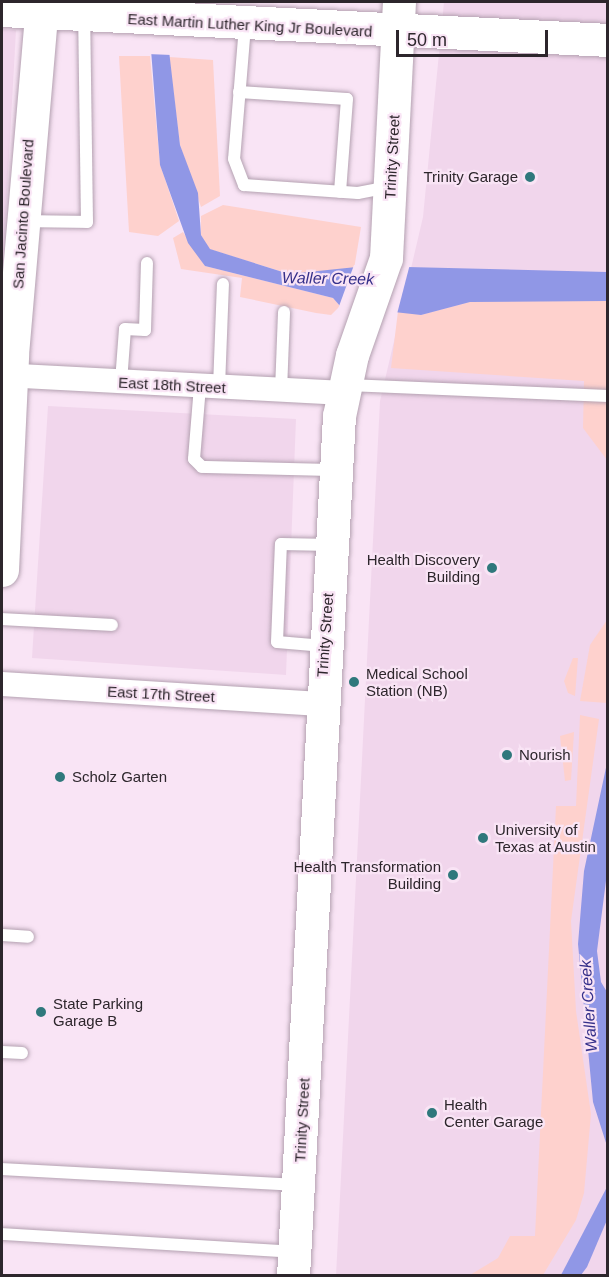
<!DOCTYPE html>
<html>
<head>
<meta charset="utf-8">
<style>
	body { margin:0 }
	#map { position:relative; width:609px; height:1277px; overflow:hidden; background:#f9e4f5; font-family:Helvetica,sans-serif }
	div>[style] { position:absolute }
	.built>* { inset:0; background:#f1d6ec }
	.green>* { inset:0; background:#fed1cd }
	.water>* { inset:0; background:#9097e6 }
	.pier>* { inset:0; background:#f9e4f5 }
	.roads { filter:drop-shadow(0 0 2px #b4a1b1) drop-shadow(0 0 2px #b4a1b1) }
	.lane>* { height:12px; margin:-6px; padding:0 6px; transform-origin:6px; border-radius:6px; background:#fff }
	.street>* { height:24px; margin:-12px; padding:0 12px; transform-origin:12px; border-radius:12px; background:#fff }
	.secondary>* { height:33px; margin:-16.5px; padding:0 16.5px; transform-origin:16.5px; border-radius:16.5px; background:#fff }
	.dots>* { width:16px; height:16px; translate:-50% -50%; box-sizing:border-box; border:3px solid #f9e4f5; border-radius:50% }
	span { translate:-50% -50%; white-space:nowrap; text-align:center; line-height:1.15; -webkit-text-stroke:4.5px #f9e4f5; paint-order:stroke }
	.street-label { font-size:15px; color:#2d262c }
	.poi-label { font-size:15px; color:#2d262c }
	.right { translate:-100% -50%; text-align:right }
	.left { translate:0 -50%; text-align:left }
	.water-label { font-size:16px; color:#35308a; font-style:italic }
	.frame { position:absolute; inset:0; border:3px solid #2d262c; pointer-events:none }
	.scale { position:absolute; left:396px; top:30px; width:152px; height:27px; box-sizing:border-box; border:3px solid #2d262c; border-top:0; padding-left:8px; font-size:18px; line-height:21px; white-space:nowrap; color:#2d262c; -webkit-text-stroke:4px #f9e4f5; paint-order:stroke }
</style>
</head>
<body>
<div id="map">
	<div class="built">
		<div style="clip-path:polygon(444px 2px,607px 2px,607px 1275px,336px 1276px,380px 401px,423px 217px)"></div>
		<div style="clip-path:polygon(2px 29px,16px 30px,2px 282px)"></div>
		<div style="clip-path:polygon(48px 406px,296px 419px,286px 675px,32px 658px)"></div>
	</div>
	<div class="green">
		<div style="clip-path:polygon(119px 56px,150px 56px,160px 164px,179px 221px,158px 236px,129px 232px)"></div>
		<div style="clip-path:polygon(169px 57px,213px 60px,220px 196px,201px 207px,180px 145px)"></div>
		<div style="clip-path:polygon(223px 205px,361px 227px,354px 269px,289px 274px,209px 249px,201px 235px,201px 216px)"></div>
		<div style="clip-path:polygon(183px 232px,205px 266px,333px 298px,340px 306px,331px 315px,316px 313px,240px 297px,242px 278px,181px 269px,173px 238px)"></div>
		<div style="clip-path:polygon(561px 297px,607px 301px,607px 460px,583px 428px,584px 381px,391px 368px,398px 311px,421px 315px,470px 302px)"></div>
		<div style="clip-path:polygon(607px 620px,607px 703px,580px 701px,590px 645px)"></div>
		<div style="clip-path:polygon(573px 658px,578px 658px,575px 696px,568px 693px,564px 681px)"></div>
		<div style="clip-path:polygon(580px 715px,599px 719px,571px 921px,576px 1011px,591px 1114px,584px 1193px,576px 1220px,543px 1275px,470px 1275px,498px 1258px,510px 1236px,535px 1236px,556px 806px,576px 806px)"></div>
		<div style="clip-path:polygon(574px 732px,571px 780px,565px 781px,560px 736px)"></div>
	</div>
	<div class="water">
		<div style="clip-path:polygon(150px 37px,168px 42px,180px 145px,198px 193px,201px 235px,210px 249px,289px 274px,366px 266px,607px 272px,607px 301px,470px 302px,421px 315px,340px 306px,333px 298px,205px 266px,188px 243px,160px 165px)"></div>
		<div style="clip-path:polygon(607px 763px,607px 873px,597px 951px,601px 982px,607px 992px,607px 1146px,593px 1102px,578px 944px,584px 871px)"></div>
		<div style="clip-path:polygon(607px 1187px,607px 1220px,587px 1267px,581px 1275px,561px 1275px)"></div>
	</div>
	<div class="pier">
		<div style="clip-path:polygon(150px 2px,173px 2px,172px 55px,147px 54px)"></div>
		<div style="clip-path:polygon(410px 264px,397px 314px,338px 309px,354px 265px)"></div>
	</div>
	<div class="roads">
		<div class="lane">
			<div style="left:245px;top:26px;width:133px;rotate:94.7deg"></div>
			<div style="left:234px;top:159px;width:28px;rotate:69deg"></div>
			<div style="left:244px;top:185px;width:114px;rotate:4deg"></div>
			<div style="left:358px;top:193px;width:32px;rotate:-11deg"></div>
			<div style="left:239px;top:92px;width:108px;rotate:3.7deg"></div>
			<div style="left:347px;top:99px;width:93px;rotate:94.3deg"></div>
			<div style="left:24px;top:221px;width:63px;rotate:0.9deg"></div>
			<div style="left:87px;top:222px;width:206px;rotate:-90.8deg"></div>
			<div style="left:121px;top:382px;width:53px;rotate:-85.7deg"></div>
			<div style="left:125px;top:329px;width:20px;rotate:3deg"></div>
			<div style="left:145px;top:330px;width:67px;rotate:-88.3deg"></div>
			<div style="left:348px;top:385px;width:260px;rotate:2.4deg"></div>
			<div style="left:200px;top:386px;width:73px;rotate:94.7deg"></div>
			<div style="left:194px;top:459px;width:11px;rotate:45deg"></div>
			<div style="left:202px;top:467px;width:133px;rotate:1.3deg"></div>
			<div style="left:219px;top:387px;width:103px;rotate:-87.8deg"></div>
			<div style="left:281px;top:391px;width:79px;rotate:-87.8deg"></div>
			<div style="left:2px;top:619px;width:110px;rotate:3.1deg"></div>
			<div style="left:324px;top:646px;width:47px;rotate:-175.1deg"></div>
			<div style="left:277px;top:642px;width:98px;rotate:-87.7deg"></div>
			<div style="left:281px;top:544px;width:50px;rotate:1.1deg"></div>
			<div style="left:2px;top:935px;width:26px;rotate:4deg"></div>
			<div style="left:2px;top:1052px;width:20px;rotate:3deg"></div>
			<div style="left:2px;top:1169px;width:295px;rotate:3.1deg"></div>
			<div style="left:2px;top:1234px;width:293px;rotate:3.5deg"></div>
		</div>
		<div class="street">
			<div style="left:2px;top:375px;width:340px;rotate:3deg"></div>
			<div style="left:2px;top:684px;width:319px;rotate:3.6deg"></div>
		</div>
		<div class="secondary">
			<div style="left:2px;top:10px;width:607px;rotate:2.83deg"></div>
			<div style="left:2px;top:570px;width:216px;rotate:-87.3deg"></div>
			<div style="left:12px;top:354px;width:353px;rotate:-85.1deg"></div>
			<div style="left:293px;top:1276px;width:861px;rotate:-86.94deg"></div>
			<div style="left:339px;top:416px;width:62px;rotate:-78deg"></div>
			<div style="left:352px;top:355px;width:103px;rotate:-70.7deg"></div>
			<div style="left:386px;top:258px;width:256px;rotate:-87.1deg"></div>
		</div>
	</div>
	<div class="dots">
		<div style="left:530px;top:177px;background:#2f787c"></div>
		<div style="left:492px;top:568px;background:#2f787c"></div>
		<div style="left:354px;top:682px;background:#2f787c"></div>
		<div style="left:507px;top:755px;background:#2f787c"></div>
		<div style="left:60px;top:777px;background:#2f787c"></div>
		<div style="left:483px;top:838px;background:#2f787c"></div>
		<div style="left:453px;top:875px;background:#2f787c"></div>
		<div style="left:41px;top:1012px;background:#2f787c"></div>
		<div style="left:432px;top:1113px;background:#2f787c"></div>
	</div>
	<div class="street-label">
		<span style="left:250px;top:25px;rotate:3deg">East Martin Luther King Jr Boulevard</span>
		<span style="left:392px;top:157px;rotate:-87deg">Trinity Street</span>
		<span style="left:23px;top:214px;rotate:-86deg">San Jacinto Boulevard</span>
		<span style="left:172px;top:385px;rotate:3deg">East 18th Street</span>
		<span style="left:325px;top:635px;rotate:-86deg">Trinity Street</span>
		<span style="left:161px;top:694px;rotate:3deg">East 17th Street</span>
		<span style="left:302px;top:1120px;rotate:-87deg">Trinity Street</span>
	</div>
	<div class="poi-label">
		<span class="right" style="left:518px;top:177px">Trinity Garage</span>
		<span class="right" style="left:480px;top:568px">Health Discovery<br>Building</span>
		<span class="left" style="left:366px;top:682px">Medical School<br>Station (NB)</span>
		<span class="left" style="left:519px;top:755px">Nourish</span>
		<span class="left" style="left:72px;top:777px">Scholz Garten</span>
		<span class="left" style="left:495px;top:838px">University of<br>Texas at Austin</span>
		<span class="right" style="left:441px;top:875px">Health Transformation<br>Building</span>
		<span class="left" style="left:53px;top:1012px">State Parking<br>Garage B</span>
		<span class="left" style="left:444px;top:1113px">Health<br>Center Garage</span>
	</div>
	<div class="water-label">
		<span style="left:328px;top:279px;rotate:1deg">Waller Creek</span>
		<span style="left:589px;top:1006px;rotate:-94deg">Waller Creek</span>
	</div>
	<div class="frame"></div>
	<div class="scale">50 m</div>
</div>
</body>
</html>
